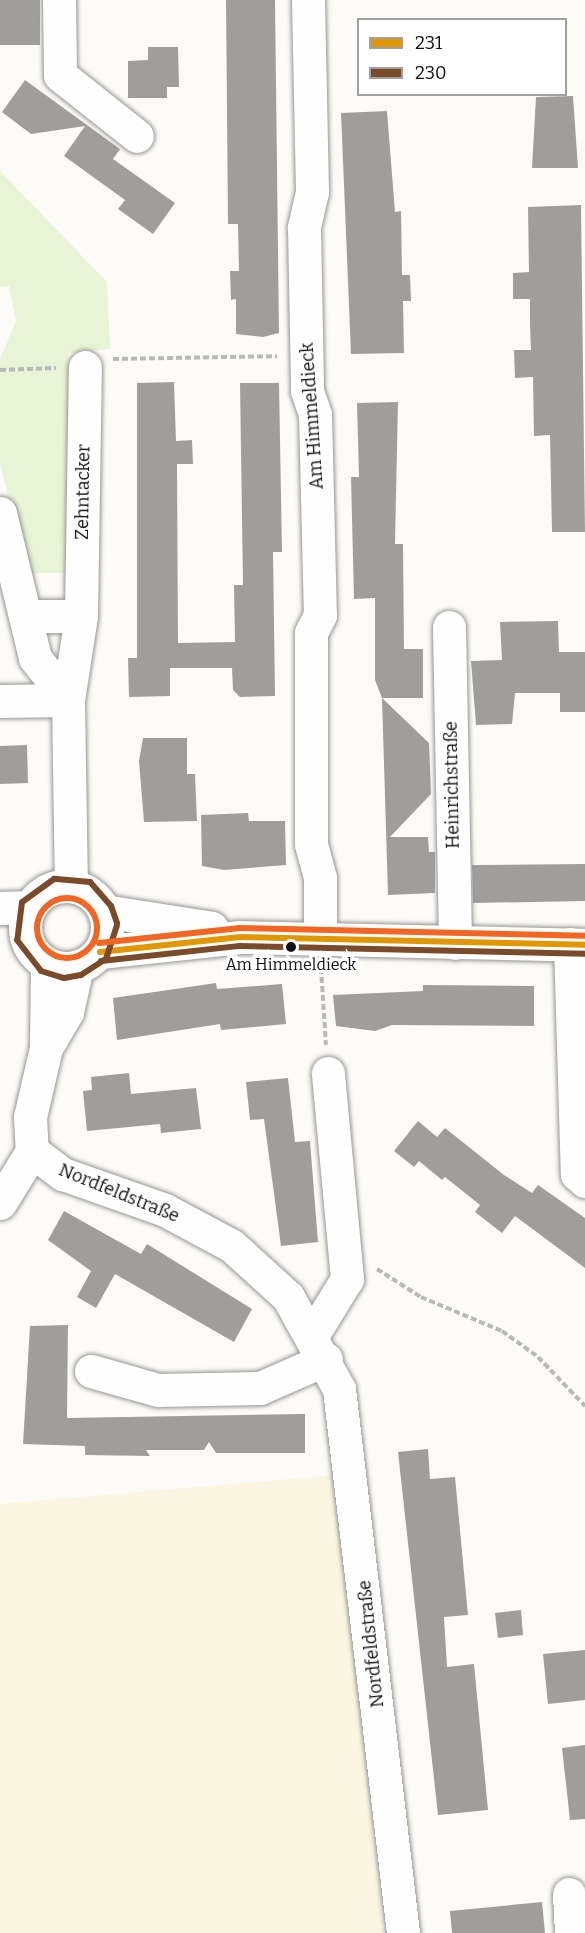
<!DOCTYPE html>
<html>
<head>
<meta charset="utf-8">
<style>
	body { margin:0 }
	#map { position:relative; width:585px; height:1933px; overflow:hidden; background:#fcfbf7; font-family:Bitter,serif }
	div>[style] { position:absolute }
	.farmland>* { inset:0; background:#faf6e2 }
	.green>* { inset:0; background:#e8f4d5 }
	.building>* { inset:0; background:#a09e9c }
	.path>* { height:4px; margin-top:-2px; transform-origin:0; background:repeating-linear-gradient(90deg,#b9b9b8 0 6px,transparent 0 9px) }
	.roads { filter:drop-shadow(0 0 2px #979695) drop-shadow(0 0 2px #979695) }
	.minor>* { height:33px; margin:-16.5px; padding:0 16.5px; transform-origin:16.5px; border-radius:16.5px; background:#fffefe }
	.minor>.ring { margin:-16.5px; padding:0; box-sizing:content-box; background:none; border:33px solid #fffefe; border-radius:50% }
	.bus-1>* { height:6px; margin:-3px; padding:0 3px; transform-origin:3px; border-radius:3px; background:#e09702 }
	.bus-2>* { height:6px; margin:-3px; padding:0 3px; transform-origin:3px; border-radius:3px; background:#7a4b2a }
	.bus-3>* { height:6px; margin:-3px; padding:0 3px; transform-origin:3px; border-radius:3px; background:#f26522 }
	.bus-3>.ring { margin:-3px; padding:0; box-sizing:content-box; background:none; border:6px solid #f26522; border-radius:50% }
	.dots>* { width:16px; height:16px; translate:-50% -50%; box-sizing:border-box; border:3px solid #fff; border-radius:50% }
	span { translate:-50% -50%; white-space:nowrap; text-align:center; line-height:1.15; -webkit-text-stroke:6px #fff; paint-order:stroke }
	.bus-label { font-size:16px; color:#111 }
	.street-label { font-size:18px; color:#111 }
	.legend { position:absolute; left:357px; top:18px; width:210px; height:78px; box-sizing:border-box; background:#fff; border:2px solid #a0a0a0; margin:0; padding:8px 10px; list-style:none; font-size:18px; color:#111 }
	.legend li { display:flex; align-items:center; gap:12px; height:30px }
	.legend b { width:30px; border:2px solid #a0a0a0 }
</style>
</head>
<body>
<div id="map">
	<div class="farmland">
		<div style="clip-path:polygon(334px 1475px,384px 1933px,0 1933px,0 1504px)"></div>
	</div>
	<div class="green">
		<div style="clip-path:polygon(0 171px,107px 282px,110px 349px,68px 353px,70px 573px,27px 573px,0 463px,0 359px,16px 321px,9px 286px,0 287px)"></div>
	</div>
	<div class="building">
		<div style="clip-path:polygon(0 0,40px 0,40px 45px,0 45px)"></div>
		<div style="clip-path:polygon(226px 0,275px 0,279px 333px,263px 337px,236px 334px,236px 299px,231px 300px,230px 271px,239px 271px,238px 224px,228px 224px)"></div>
		<div style="clip-path:polygon(148px 47px,178px 47px,179px 87px,167px 87px,167px 98px,128px 98px,128px 61px,148px 60px)"></div>
		<div style="clip-path:polygon(25px 80px,120px 149px,113px 159px,175px 203px,153px 234px,118px 209px,125px 200px,64px 156px,85px 126px,31px 134px,2px 112px)"></div>
		<div style="clip-path:polygon(573px 96px,578px 168px,532px 168px,536px 97px)"></div>
		<div style="clip-path:polygon(387px 111px,395px 212px,401px 211px,402px 275px,410px 275px,411px 301px,403px 301px,404px 353px,351px 354px,341px 113px)"></div>
		<div style="clip-path:polygon(581px 205px,585px 532px,552px 532px,550px 435px,534px 436px,533px 377px,515px 378px,514px 350px,531px 350px,530px 325px,530px 299px,513px 299px,513px 273px,529px 272px,528px 207px)"></div>
		<div style="clip-path:polygon(174px 382px,176px 441px,192px 440px,193px 464px,177px 464px,178px 643px,235px 642px,234px 585px,243px 585px,240px 383px,279px 383px,282px 552px,273px 552px,275px 696px,240px 697px,233px 690px,232px 668px,170px 668px,170px 696px,129px 697px,128px 658px,137px 658px,137px 383px)"></div>
		<div style="clip-path:polygon(398px 402px,395px 544px,403px 544px,404px 649px,423px 649px,423px 698px,382px 698px,375px 680px,375px 598px,354px 599px,351px 477px,359px 477px,357px 403px)"></div>
		<div style="clip-path:polygon(558px 621px,559px 652px,585px 652px,585px 712px,560px 712px,560px 693px,515px 693px,512px 724px,476px 725px,471px 661px,502px 660px,500px 622px)"></div>
		<div style="clip-path:polygon(382px 698px,429px 743px,431px 794px,390px 837px,428px 837px,429px 852px,435px 852px,435px 893px,388px 895px)"></div>
		<div style="clip-path:polygon(143px 738px,187px 738px,187px 774px,195px 774px,197px 821px,144px 822px,139px 761px)"></div>
		<div style="clip-path:polygon(27px 745px,28px 783px,0 784px,0 746px)"></div>
		<div style="clip-path:polygon(248px 813px,249px 821px,285px 821px,286px 865px,224px 870px,202px 866px,201px 815px)"></div>
		<div style="clip-path:polygon(585px 864px,585px 901px,473px 903px,472px 865px)"></div>
		<div style="clip-path:polygon(216px 983px,217px 989px,282px 984px,286px 1024px,221px 1030px,220px 1024px,117px 1040px,113px 998px)"></div>
		<div style="clip-path:polygon(423px 985px,534px 986px,534px 1026px,392px 1025px,375px 1031px,336px 1026px,333px 995px,423px 991px)"></div>
		<div style="clip-path:polygon(129px 1073px,131px 1094px,196px 1088px,201px 1129px,161px 1133px,160px 1124px,87px 1131px,83px 1091px,92px 1090px,91px 1077px)"></div>
		<div style="clip-path:polygon(288px 1078px,295px 1142px,310px 1141px,318px 1242px,281px 1246px,264px 1119px,250px 1120px,246px 1082px)"></div>
		<div style="clip-path:polygon(418px 1121px,437px 1137px,445px 1128px,504px 1175px,532px 1193px,538px 1185px,585px 1218px,585px 1268px,515px 1216px,502px 1233px,475px 1212px,480px 1205px,445px 1177px,442px 1180px,419px 1161px,414px 1167px,394px 1151px)"></div>
		<div style="clip-path:polygon(64px 1211px,141px 1254px,147px 1244px,252px 1309px,234px 1342px,115px 1274px,96px 1308px,77px 1297px,91px 1271px,48px 1240px)"></div>
		<div style="clip-path:polygon(68px 1325px,67px 1418px,305px 1414px,305px 1453px,216px 1453px,209px 1442px,204px 1450px,146px 1450px,150px 1456px,85px 1455px,85px 1446px,23px 1444px,30px 1326px)"></div>
		<div style="clip-path:polygon(428px 1449px,430px 1479px,455px 1477px,468px 1615px,444px 1617px,447px 1667px,474px 1664px,488px 1810px,438px 1815px,398px 1452px)"></div>
		<div style="clip-path:polygon(521px 1610px,523px 1635px,498px 1638px,495px 1613px)"></div>
		<div style="clip-path:polygon(585px 1650px,585px 1700px,548px 1704px,543px 1654px)"></div>
		<div style="clip-path:polygon(585px 1745px,585px 1819px,570px 1820px,562px 1748px)"></div>
		<div style="clip-path:polygon(542px 1902px,545px 1933px,452px 1933px,450px 1911px)"></div>
	</div>
	<div class="path">
		<div style="left:113px;top:359px;width:164px;rotate:-1deg"></div>
		<div style="left:0;top:370px;width:56px;rotate:-2deg"></div>
		<div style="left:321px;top:968px;width:77px;rotate:86.3deg"></div>
		<div style="left:377px;top:1269px;width:52px;rotate:32.5deg"></div>
		<div style="left:421px;top:1297px;width:88px;rotate:22.8deg"></div>
		<div style="left:502px;top:1331px;width:44px;rotate:35.8deg"></div>
		<div style="left:538px;top:1357px;width:68px;rotate:46.2deg"></div>
	</div>
	<div class="roads">
		<div class="minor">
			<div style="left:59px;top:0;width:75px;rotate:89.2deg"></div>
			<div style="left:60px;top:75px;width:98px;rotate:38.4deg"></div>
			<div style="left:308px;top:0;width:192px;rotate:88.8deg"></div>
			<div style="left:312px;top:192px;width:37px;rotate:103deg"></div>
			<div style="left:304px;top:228px;width:163px;rotate:88.9deg"></div>
			<div style="left:307px;top:391px;width:24px;rotate:71deg"></div>
			<div style="left:315px;top:414px;width:201px;rotate:88.6deg"></div>
			<div style="left:320px;top:615px;width:20px;rotate:117deg"></div>
			<div style="left:311px;top:633px;width:211px;rotate:90deg"></div>
			<div style="left:311px;top:844px;width:34px;rotate:75deg"></div>
			<div style="left:320px;top:877px;width:61px;rotate:90deg"></div>
			<div style="left:0;top:513px;width:149px;rotate:76.4deg"></div>
			<div style="left:35px;top:658px;width:53px;rotate:51.8deg"></div>
			<div style="left:68px;top:700px;width:85px;rotate:-81.2deg"></div>
			<div style="left:81px;top:616px;width:249px;rotate:-89.1deg"></div>
			<div style="left:25px;top:616px;width:56px"></div>
			<div style="left:449px;top:627px;width:316px;rotate:88.9deg"></div>
			<div style="left:0;top:701px;width:68px;rotate:-0.8deg"></div>
			<div style="left:68px;top:700px;width:186px;rotate:89.1deg"></div>
			<div class="ring" style="left:25px;top:886px;width:49px;height:49px"></div>
			<div style="left:0;top:908px;width:30px;rotate:-2deg"></div>
			<div style="left:104px;top:911px;width:109px;rotate:8.9deg"></div>
			<div style="left:570px;top:944px;width:230px;rotate:88.3deg"></div>
			<div style="left:577px;top:1174px;width:11px;rotate:41deg"></div>
			<div style="left:100px;top:952px;width:141px;rotate:-6.1deg"></div>
			<div style="left:240px;top:937px;width:345px;rotate:1.3deg"></div>
			<div style="left:47px;top:964px;width:84px;rotate:90.7deg"></div>
			<div style="left:46px;top:1048px;width:71px;rotate:103.1deg"></div>
			<div style="left:30px;top:1117px;width:34px;rotate:87deg"></div>
			<div style="left:32px;top:1151px;width:39px;rotate:37deg"></div>
			<div style="left:63px;top:1174px;width:108px;rotate:19.4deg"></div>
			<div style="left:165px;top:1210px;width:76px;rotate:28.2deg"></div>
			<div style="left:232px;top:1246px;width:76px;rotate:42.3deg"></div>
			<div style="left:288px;top:1297px;width:105px;rotate:61deg"></div>
			<div style="left:339px;top:1389px;width:548px;rotate:83.29deg"></div>
			<div style="left:46px;top:1048px;width:42px;rotate:-59.7deg"></div>
			<div style="left:67px;top:1012px;width:46px;rotate:-77.5deg"></div>
			<div style="left:0;top:1203px;width:61px;rotate:-58.4deg"></div>
			<div style="left:313px;top:1334px;width:65px;rotate:-58.3deg"></div>
			<div style="left:347px;top:1279px;width:207px;rotate:-95.3deg"></div>
			<div style="left:91px;top:1371px;width:70px;rotate:15.8deg"></div>
			<div style="left:158px;top:1390px;width:102px;rotate:-1.1deg"></div>
			<div style="left:260px;top:1388px;width:72px;rotate:-23.7deg"></div>
			<div style="left:569px;top:1894px;width:39px;rotate:87deg"></div>
		</div>
	</div>
	<div class="bus-1">
		<div style="left:100px;top:952px;width:141px;rotate:-6.1deg"></div>
		<div style="left:240px;top:937px;width:345px;rotate:1.3deg"></div>
	</div>
	<div class="bus-2">
		<div style="left:117px;top:923px;width:18px;rotate:-109deg"></div>
		<div style="left:111px;top:906px;width:32px;rotate:-131deg"></div>
		<div style="left:90px;top:882px;width:36px;rotate:-175deg"></div>
		<div style="left:54px;top:879px;width:39px;rotate:144deg"></div>
		<div style="left:22px;top:902px;width:38px;rotate:97deg"></div>
		<div style="left:17px;top:940px;width:39px;rotate:52deg"></div>
		<div style="left:41px;top:971px;width:24px;rotate:17deg"></div>
		<div style="left:64px;top:978px;width:17px;rotate:-10deg"></div>
		<div style="left:81px;top:975px;width:30px;rotate:-33deg"></div>
		<div style="left:106px;top:959px;width:35px;rotate:-72deg"></div>
		<div style="left:101px;top:961px;width:140px;rotate:-6.2deg"></div>
		<div style="left:240px;top:946px;width:345px;rotate:1.3deg"></div>
	</div>
	<div class="bus-3">
		<div class="ring" style="left:37px;top:898px;width:54px;height:54px"></div>
		<div style="left:99px;top:943px;width:142px;rotate:-6.1deg"></div>
		<div style="left:240px;top:928px;width:345px;rotate:1.3deg"></div>
	</div>
	<div class="dots">
		<div style="left:291px;top:947px;background:#111"></div>
	</div>
	<div class="bus-label">
		<span style="left:291px;top:965px">Am Himmeldieck</span>
	</div>
	<div class="street-label">
		<span style="left:312px;top:416px;rotate:-94deg">Am Himmeldieck</span>
		<span style="left:83px;top:492px;rotate:-89deg">Zehntacker</span>
		<span style="left:452px;top:785px;rotate:-91deg">Heinrichstraße</span>
		<span style="left:119px;top:1193px;rotate:22deg">Nordfeldstraße</span>
		<span style="left:371px;top:1644px;rotate:-96deg">Nordfeldstraße</span>
	</div>
	<ul class="legend">
	<li><b style="height:8px;background:#e09702"></b>231</li>
	<li><b style="height:8px;background:#7a4b2a"></b>230</li>
	</ul>
</div>
</body>
</html>
